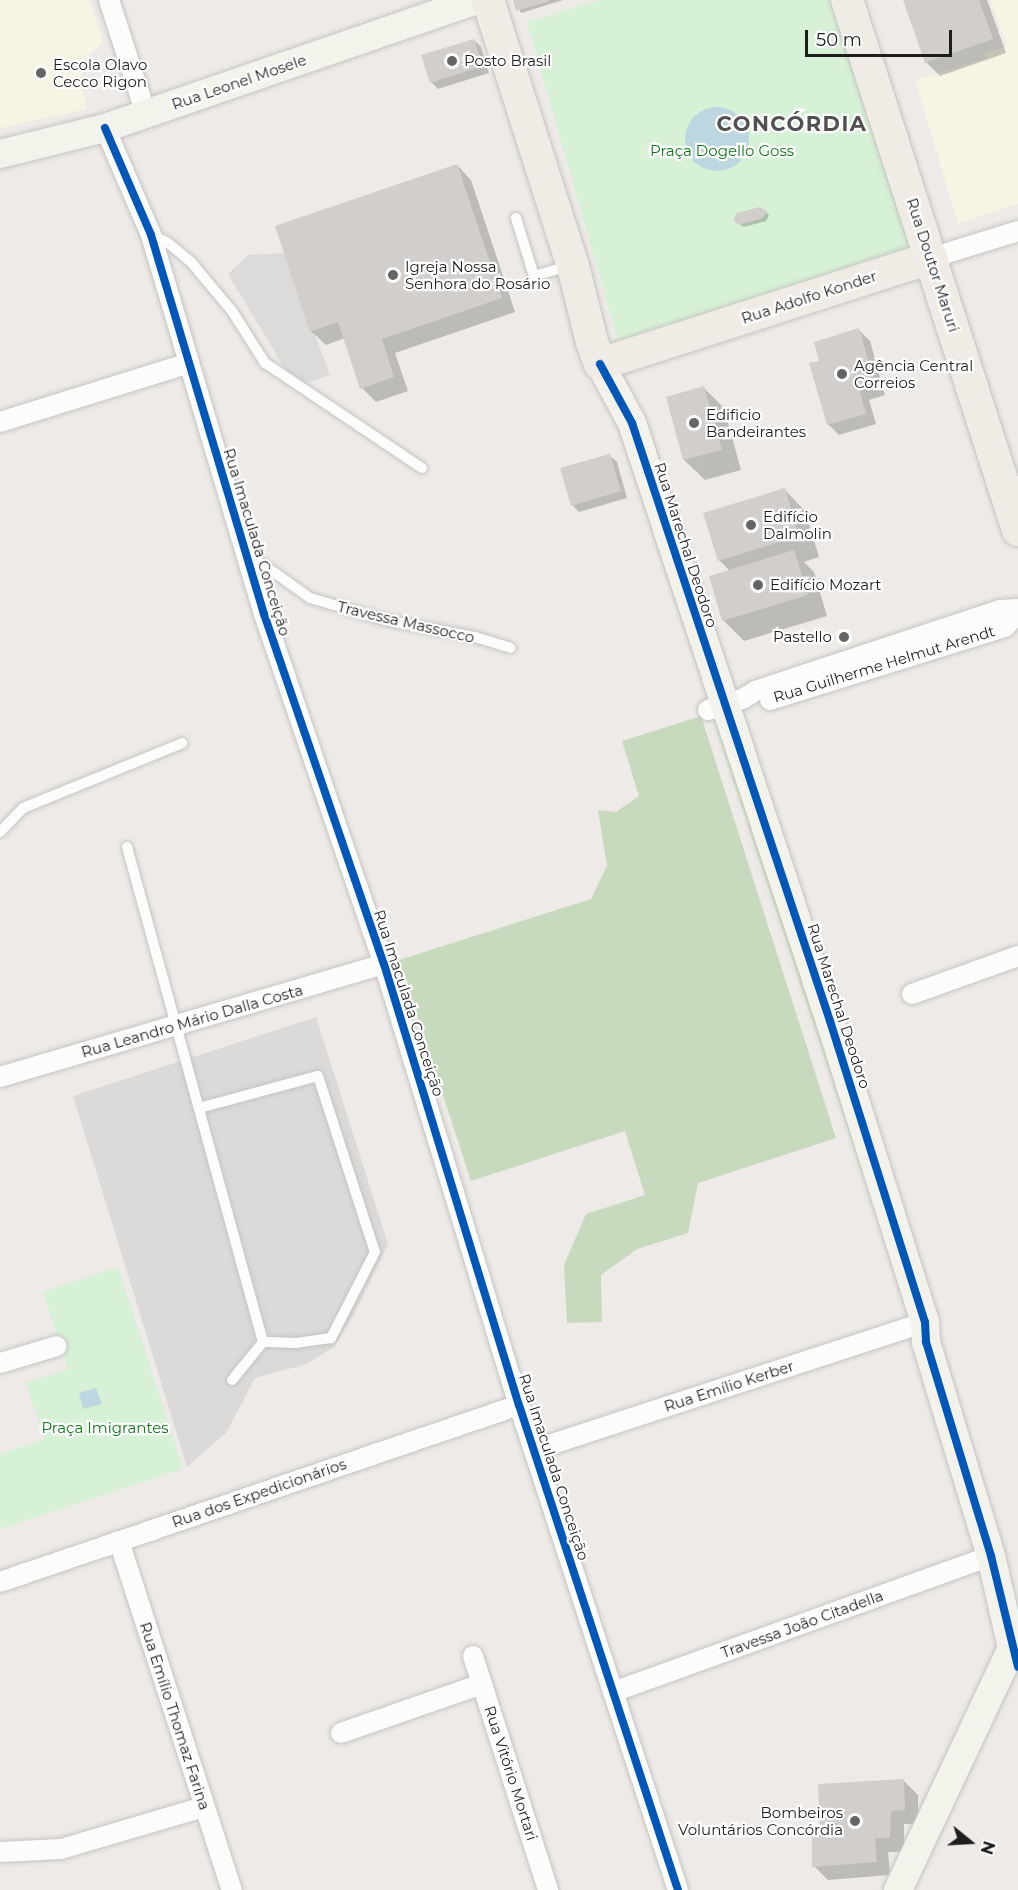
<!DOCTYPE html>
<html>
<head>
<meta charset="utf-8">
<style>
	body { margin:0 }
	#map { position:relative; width:1018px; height:1890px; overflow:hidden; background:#edeae7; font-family:Montserrat,sans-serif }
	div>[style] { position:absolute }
	.residential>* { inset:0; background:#dcdad8 }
	.education>* { inset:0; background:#f6f4e3 }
	.grass>* { inset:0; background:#dae8c7 }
	.forest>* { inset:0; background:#c8dabd }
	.park>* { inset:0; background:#d6f1d5 }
	.parking>* { inset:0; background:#dddbda }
	.water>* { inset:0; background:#bcd7df }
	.round { border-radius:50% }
	.shadow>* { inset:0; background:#0003 }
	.building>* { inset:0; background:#d1cecc }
	.roads { filter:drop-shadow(0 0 2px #c5c4c3) drop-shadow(0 0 2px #c5c4c3) }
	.lane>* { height:10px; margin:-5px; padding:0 5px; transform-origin:5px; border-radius:5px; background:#fcfcfb }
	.street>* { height:20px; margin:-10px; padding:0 10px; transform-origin:10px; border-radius:10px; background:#fcfcfb }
	.secondary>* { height:28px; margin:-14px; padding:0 14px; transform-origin:14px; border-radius:14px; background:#f3f2eb }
	.primary>* { height:32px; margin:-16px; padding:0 16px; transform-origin:16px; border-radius:16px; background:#f0ebe4 }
	.cycleway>* { height:8px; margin:-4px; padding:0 4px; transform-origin:4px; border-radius:4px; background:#0057b8 }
	.dots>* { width:16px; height:16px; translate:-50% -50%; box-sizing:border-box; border:3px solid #fff; border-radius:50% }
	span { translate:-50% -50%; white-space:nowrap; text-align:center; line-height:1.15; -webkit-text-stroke:4.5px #fff; paint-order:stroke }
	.poi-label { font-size:15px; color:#1e1e1e }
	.left { translate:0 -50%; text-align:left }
	.right { translate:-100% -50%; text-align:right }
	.street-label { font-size:15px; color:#1e1e1e }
	.park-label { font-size:15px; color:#107818 }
	.district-label { font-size:21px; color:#515151; font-weight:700; letter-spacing:1.5px }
	.north { position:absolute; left:940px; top:1812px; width:60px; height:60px; -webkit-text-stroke:4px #fff; paint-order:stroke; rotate:108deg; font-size:16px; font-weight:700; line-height:24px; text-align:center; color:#1e1e1e }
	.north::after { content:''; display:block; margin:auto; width:21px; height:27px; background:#1e1e1e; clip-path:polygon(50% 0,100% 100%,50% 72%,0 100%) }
	.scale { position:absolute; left:805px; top:30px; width:147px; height:27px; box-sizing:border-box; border:3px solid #1e1e1e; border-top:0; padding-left:8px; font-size:18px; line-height:21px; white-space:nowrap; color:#1e1e1e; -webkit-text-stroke:4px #fff; paint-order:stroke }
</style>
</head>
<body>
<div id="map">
	<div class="residential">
		<div style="clip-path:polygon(316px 1017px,388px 1244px,354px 1314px,334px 1347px,307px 1364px,255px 1378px,226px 1433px,187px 1467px,73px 1096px)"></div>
	</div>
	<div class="education">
		<div style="clip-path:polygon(0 0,89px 0,103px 42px,83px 62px,81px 84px,87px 109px,0 128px)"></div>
		<div style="clip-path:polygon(990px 0,1018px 0,1018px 204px,958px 224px,915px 80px,985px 59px,985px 53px,1007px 46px)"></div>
	</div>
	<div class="grass">
		<div style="clip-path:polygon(718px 717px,910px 1318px,718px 736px)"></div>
	</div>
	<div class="forest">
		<div style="clip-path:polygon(701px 716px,836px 1138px,698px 1183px,688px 1233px,637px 1249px,601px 1275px,602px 1322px,567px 1323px,564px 1265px,586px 1214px,645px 1195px,625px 1131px,471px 1181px,399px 960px,591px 899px,607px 866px,598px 810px,616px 812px,639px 796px,622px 741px)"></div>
	</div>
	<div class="park">
		<div style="clip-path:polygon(599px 0,832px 0,916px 254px,618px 341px,527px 22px)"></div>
		<div style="clip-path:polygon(118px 1267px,183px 1469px,0 1529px,0 1454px,44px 1439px,26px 1383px,68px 1369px,43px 1292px)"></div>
	</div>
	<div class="parking">
		<div style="clip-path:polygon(284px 253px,330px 375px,296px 387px,228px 274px,248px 255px)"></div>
	</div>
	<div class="water">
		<div class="round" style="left:685px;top:107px;width:64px;height:64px"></div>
		<div style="clip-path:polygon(96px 1388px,102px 1404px,83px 1409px,79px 1393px)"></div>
	</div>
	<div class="shadow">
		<div style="clip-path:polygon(515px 0,563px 0,521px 13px)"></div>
		<div style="clip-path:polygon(904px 0,987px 0,1006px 53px,940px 76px,926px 62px)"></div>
		<div style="clip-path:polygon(474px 40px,481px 47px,489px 73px,438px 89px,431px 82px)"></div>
		<div style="clip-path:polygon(457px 165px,471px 180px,515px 312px,395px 353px,408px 391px,376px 402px,362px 388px,345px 338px,326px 345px,311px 331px)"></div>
		<div style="clip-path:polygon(766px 212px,769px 215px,766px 221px,744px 227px,738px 223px)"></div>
		<div style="clip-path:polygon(859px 330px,870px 341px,885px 395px,869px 400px,876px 424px,839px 435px,828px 424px,821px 362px)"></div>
		<div style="clip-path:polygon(704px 388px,724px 408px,741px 470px,705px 480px,684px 460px)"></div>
		<div style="clip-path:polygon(610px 456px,617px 462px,627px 498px,579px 512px,572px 505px)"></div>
		<div style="clip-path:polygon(785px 490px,805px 511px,819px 557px,804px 562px,814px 572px,827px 616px,744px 641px,723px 620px,730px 571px,719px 560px)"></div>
		<div style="clip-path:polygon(903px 1780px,918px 1795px,918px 1824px,904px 1824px,904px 1852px,888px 1852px,890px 1875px,828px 1880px,814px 1866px,821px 1834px)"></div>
	</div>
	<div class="building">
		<div style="clip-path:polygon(513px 0,549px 0,549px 1px,516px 11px)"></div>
		<div style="clip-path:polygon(903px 0,979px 0,993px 39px,925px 63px)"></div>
		<div style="clip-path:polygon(474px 39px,483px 66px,430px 83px,421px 55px)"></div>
		<div style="clip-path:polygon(457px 164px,502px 298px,382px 339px,394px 377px,360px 389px,338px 322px,310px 332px,275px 226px)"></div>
		<div style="clip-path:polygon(760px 207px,767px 211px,763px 218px,739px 225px,733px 220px,737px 213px)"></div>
		<div style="clip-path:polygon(859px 328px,875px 384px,859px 389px,866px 414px,827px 425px,809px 363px,819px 361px,814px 342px)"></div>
		<div style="clip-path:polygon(704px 386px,722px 450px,683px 460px,666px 397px)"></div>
		<div style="clip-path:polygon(610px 454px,621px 491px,571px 506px,560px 468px)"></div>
		<div style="clip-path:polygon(785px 488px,799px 536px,718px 561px,703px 513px)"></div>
		<div style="clip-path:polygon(794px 550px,808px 595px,722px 621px,709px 576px)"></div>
		<div style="clip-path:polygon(904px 1779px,905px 1810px,891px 1811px,890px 1838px,875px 1838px,877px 1862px,812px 1867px,812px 1833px,820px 1832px,818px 1784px)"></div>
	</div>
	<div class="roads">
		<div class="lane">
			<div style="left:516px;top:218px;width:61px;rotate:72.8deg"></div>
			<div style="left:534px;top:276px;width:37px;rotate:-16deg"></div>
			<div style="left:151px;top:235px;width:17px;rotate:24deg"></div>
			<div style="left:167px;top:242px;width:31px;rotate:40deg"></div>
			<div style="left:191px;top:262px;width:64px;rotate:50.1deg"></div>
			<div style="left:232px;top:311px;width:62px;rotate:57.6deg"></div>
			<div style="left:265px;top:363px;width:189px;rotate:33.8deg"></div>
			<div style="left:247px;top:553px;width:77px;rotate:35.5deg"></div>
			<div style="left:310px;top:598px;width:78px;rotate:16.3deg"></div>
			<div style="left:385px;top:620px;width:92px;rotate:10.7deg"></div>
			<div style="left:475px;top:637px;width:37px;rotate:17deg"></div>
			<div style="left:0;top:832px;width:33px;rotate:-46deg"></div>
			<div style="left:23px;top:808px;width:172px;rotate:-22.2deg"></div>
			<div style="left:127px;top:847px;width:513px;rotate:74.64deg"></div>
			<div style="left:263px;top:1342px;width:49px;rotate:129.2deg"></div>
			<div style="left:199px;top:1108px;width:123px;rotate:-15.1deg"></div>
			<div style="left:318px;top:1076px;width:185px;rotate:72.1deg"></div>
			<div style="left:375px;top:1252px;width:97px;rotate:117.1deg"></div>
			<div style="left:331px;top:1338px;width:35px;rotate:172deg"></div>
			<div style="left:296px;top:1343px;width:33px;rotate:-178deg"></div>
		</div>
		<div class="street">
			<div style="left:109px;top:0;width:120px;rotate:72deg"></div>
			<div style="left:105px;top:128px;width:116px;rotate:66.7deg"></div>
			<div style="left:151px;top:235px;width:395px;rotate:73.4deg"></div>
			<div style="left:264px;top:614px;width:370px;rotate:71.1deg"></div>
			<div style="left:384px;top:964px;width:461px;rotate:73deg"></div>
			<div style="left:519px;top:1405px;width:510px;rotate:71.85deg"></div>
			<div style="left:931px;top:258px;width:91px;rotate:-17.2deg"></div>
			<div style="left:0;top:422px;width:198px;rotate:-17.3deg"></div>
			<div style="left:770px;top:700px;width:246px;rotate:-17.3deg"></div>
			<div style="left:1005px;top:627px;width:20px;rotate:-49deg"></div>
			<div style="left:708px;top:710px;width:38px;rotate:-18deg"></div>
			<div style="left:744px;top:698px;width:13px;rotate:-32deg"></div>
			<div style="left:755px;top:691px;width:258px;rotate:-18.3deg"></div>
			<div style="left:1000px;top:610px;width:18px;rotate:-3deg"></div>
			<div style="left:912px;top:994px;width:113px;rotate:-19.7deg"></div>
			<div style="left:0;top:1077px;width:400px;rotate:-16.4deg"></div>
			<div style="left:0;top:1363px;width:59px;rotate:-16.6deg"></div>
			<div style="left:534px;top:1450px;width:411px;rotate:-18.1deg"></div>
			<div style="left:119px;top:1541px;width:367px;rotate:72.1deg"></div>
			<div style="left:0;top:1582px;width:548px;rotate:-18.83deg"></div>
			<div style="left:473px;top:1656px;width:246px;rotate:72.2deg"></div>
			<div style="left:613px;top:1692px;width:402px;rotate:-19.8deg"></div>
			<div style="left:341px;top:1733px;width:149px;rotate:-19.2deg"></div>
			<div style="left:0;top:1852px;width:61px;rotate:-2.8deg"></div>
			<div style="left:61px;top:1849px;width:149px;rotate:-16.4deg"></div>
		</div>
		<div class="secondary">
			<div style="left:0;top:154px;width:108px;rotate:-13.9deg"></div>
			<div style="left:105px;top:128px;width:392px;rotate:-19deg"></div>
			<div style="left:600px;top:364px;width:67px;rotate:61.5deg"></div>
			<div style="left:632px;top:423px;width:630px;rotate:71.68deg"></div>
			<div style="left:830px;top:1021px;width:316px;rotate:72.5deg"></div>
			<div style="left:925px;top:1322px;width:20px;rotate:87deg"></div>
			<div style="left:926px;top:1342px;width:224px;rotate:73.1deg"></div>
			<div style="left:991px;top:1556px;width:94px;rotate:77.1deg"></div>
			<div style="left:898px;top:1890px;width:282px;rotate:-64.8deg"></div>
		</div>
		<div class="primary">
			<div style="left:488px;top:0;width:279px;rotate:72.3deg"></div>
			<div style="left:573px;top:266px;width:78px;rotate:76deg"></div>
			<div style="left:592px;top:342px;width:23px;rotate:70deg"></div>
			<div style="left:600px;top:364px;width:348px;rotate:-17.8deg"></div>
			<div style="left:847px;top:0;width:557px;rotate:72.12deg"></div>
		</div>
	</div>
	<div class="cycleway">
		<div style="left:105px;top:128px;width:116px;rotate:66.7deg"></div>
		<div style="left:151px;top:235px;width:395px;rotate:73.4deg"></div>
		<div style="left:264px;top:614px;width:370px;rotate:71.1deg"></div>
		<div style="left:384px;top:964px;width:461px;rotate:73deg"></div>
		<div style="left:519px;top:1405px;width:510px;rotate:71.85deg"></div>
		<div style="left:600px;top:364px;width:67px;rotate:61.5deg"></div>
		<div style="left:632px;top:423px;width:630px;rotate:71.68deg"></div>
		<div style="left:830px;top:1021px;width:316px;rotate:72.5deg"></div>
		<div style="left:925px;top:1322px;width:20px;rotate:87deg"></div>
		<div style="left:926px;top:1342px;width:224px;rotate:73.1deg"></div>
		<div style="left:991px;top:1556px;width:114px;rotate:76.3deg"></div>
	</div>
	<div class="dots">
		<div style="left:452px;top:61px;background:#666564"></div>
		<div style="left:41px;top:73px;background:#666564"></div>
		<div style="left:393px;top:275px;background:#666564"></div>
		<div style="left:842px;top:374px;background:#666564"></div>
		<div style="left:694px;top:423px;background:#666564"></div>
		<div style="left:751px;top:525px;background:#666564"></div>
		<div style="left:758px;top:585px;background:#666564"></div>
		<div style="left:844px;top:637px;background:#666564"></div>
		<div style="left:855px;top:1821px;background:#666564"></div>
	</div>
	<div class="poi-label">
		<span class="left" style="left:464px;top:61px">Posto Brasil</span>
		<span class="left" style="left:53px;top:73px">Escola Olavo<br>Cecco Rigon</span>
		<span class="left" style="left:405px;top:275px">Igreja Nossa<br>Senhora do Rosário</span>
		<span class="left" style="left:854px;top:374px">Agência Central<br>Correios</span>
		<span class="left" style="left:706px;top:423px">Edificio<br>Bandeirantes</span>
		<span class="left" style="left:763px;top:525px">Edifício<br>Dalmolin</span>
		<span class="left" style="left:770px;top:585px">Edifício Mozart</span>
		<span class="right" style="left:832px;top:637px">Pastello</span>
		<span class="right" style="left:843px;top:1821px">Bombeiros<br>Voluntários Concórdia</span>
	</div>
	<div class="street-label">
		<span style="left:239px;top:82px;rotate:-19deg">Rua Leonel Mosele</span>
		<span style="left:933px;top:265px;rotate:72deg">Rua Doutor Maruri</span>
		<span style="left:809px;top:297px;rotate:-18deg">Rua Adolfo Konder</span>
		<span style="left:257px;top:542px;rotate:73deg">Rua Imaculada Conceição</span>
		<span style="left:686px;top:545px;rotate:72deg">Rua Marechal Deodoro</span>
		<span style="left:406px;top:622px;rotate:13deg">Travessa Massocco</span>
		<span style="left:884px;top:664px;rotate:-17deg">Rua Guilherme Helmut Arendt</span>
		<span style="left:409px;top:1003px;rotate:72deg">Rua Imaculada Conceição</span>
		<span style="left:839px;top:1006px;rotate:72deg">Rua Marechal Deodoro</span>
		<span style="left:192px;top:1021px;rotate:-16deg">Rua Leandro Mário Dalla Costa</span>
		<span style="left:729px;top:1386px;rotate:-18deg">Rua Emílio Kerber</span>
		<span style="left:554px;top:1467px;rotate:72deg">Rua Imaculada Conceição</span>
		<span style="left:259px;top:1493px;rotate:-19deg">Rua dos Expedicionários</span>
		<span style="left:802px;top:1624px;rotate:-20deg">Travessa João Citadella</span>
		<span style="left:175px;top:1716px;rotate:72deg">Rua Emílio Thomaz Farina</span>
		<span style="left:511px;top:1773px;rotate:72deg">Rua Vitório Mortari</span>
	</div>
	<div class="park-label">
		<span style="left:722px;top:151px">Praça Dogello Goss</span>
		<span style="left:105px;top:1428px">Praça Imigrantes</span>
	</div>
	<div class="district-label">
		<span style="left:792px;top:124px">CONCÓRDIA</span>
	</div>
	<div class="north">N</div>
	<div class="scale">50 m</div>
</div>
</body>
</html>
